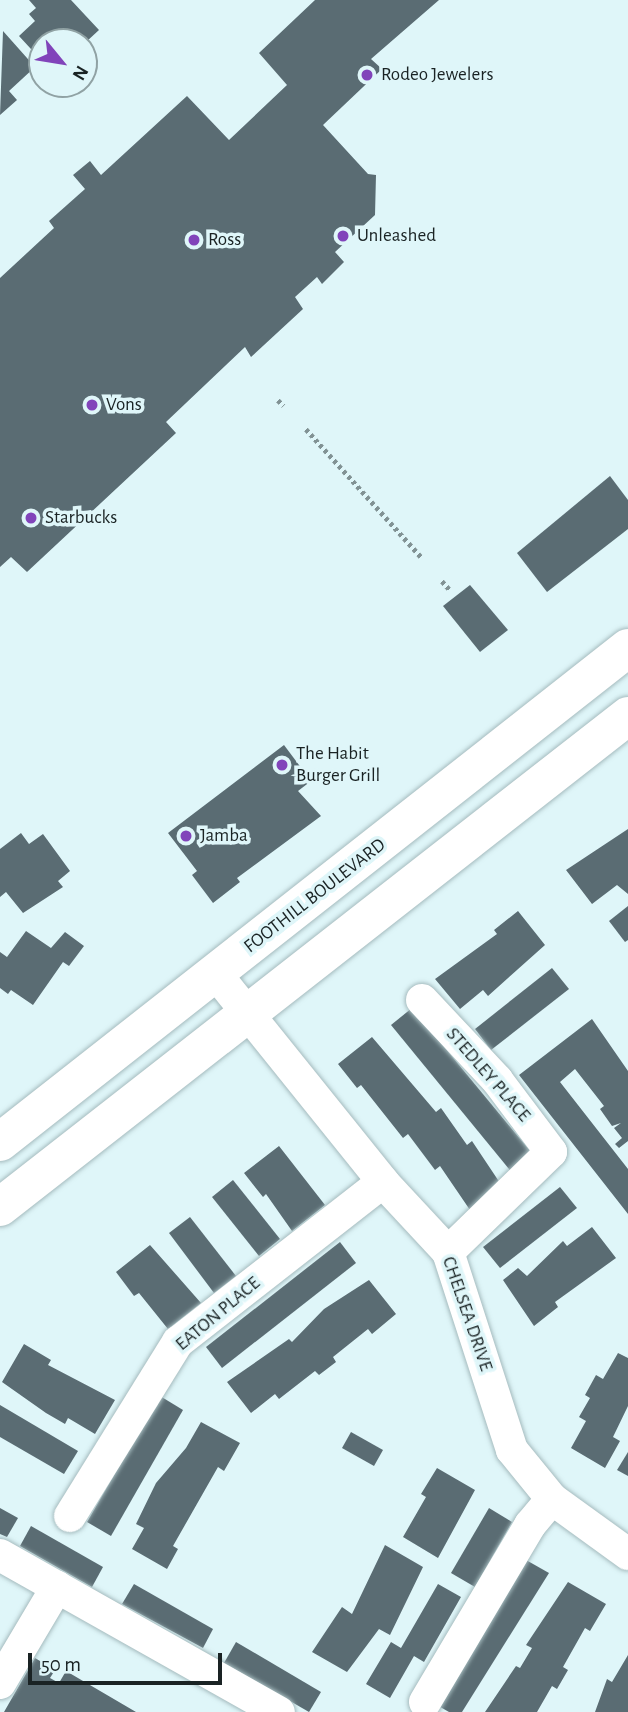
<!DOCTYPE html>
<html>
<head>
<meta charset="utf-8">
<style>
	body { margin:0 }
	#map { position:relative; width:628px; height:1712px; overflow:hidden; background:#dff6f9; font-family:"Alegreya Sans",sans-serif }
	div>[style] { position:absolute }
	.building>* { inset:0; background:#5a6c73 }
	.path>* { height:4.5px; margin-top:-2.25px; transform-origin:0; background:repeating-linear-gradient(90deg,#819294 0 3.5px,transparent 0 7px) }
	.roads { filter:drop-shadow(0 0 2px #a5bbbe) drop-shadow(0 0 2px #a5bbbe) }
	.minor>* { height:32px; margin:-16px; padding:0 16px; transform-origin:16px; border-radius:16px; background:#fff }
	.major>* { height:38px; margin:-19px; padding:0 19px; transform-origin:19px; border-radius:19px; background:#fff }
	.dots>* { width:19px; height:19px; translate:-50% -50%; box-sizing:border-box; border:4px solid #dff6f9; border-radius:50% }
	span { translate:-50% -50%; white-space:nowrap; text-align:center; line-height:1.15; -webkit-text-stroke:7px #dff6f9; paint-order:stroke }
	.poi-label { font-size:19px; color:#1a2324 }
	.left { translate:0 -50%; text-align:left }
	.street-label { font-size:19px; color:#1a2324 }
	.north { position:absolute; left:28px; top:28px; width:70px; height:70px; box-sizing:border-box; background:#dff6f9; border:2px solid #90a2a4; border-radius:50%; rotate:120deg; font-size:19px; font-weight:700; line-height:28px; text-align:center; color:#1a2324 }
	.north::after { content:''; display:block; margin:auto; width:24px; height:32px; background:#8144ba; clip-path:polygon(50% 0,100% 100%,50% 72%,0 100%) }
	.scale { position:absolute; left:28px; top:1653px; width:194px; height:32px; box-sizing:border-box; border:4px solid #1a2324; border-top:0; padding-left:9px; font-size:21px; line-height:24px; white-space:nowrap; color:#1a2324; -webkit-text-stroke:5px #dff6f9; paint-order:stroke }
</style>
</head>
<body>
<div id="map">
	<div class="building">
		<div style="clip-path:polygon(29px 0,71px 0,99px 30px,86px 42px,42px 42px,42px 61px,19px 36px,35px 21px,29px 14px,36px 8px)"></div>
		<div style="clip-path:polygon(315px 0,439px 0,371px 59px,382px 69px,323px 125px,368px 174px,376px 175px,375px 215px,335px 252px,344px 262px,322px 284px,317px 277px,295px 297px,303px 309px,251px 357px,245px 347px,166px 422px,176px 433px,27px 572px,11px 557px,0 567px,0 278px,54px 228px,49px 221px,85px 189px,73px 175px,90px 161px,101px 175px,187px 96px,229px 140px,287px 85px,259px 53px)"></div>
		<div style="clip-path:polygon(3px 31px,35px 67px,9px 91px,17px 100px,0 115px)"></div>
		<div style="clip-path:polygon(610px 476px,628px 500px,628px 529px,547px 592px,517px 553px)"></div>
		<div style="clip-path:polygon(470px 585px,508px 630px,480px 652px,443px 606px)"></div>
		<div style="clip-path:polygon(284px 745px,311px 781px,298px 791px,321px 816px,237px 878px,240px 882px,213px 903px,192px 875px,197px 871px,168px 833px)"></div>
		<div style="clip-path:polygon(628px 829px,628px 894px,617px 885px,592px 904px,566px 870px)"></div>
		<div style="clip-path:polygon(21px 833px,29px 844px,43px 834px,70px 871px,58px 881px,63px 887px,23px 913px,6px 892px,0 897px,0 849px)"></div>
		<div style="clip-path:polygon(628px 906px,628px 940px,625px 942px,609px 921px)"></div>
		<div style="clip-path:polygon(518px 911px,545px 945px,488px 996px,483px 990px,460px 1009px,435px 979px,497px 934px,494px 930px)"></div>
		<div style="clip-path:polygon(26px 931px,51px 948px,65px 932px,84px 946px,69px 966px,63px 962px,33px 1005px,11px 990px,8px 994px,0 988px,0 952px,7px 957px)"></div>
		<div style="clip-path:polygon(552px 968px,569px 989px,491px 1050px,475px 1029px)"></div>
		<div style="clip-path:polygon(412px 1008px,535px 1157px,513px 1174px,391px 1025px)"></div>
		<div style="clip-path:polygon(592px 1019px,628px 1071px,628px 1141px,619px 1148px,615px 1144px,622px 1138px,614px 1128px,621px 1123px,612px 1126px,600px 1109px,604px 1106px,575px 1069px,560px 1082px,628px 1169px,628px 1214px,519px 1075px)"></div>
		<div style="clip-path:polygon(372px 1037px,436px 1112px,441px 1108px,467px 1145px,472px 1141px,502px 1186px,470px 1210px,440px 1166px,435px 1170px,408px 1134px,403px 1138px,361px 1085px,357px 1088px,338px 1064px)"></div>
		<div style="clip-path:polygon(279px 1146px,325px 1205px,292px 1231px,266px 1194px,263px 1197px,244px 1173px)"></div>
		<div style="clip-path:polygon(233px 1180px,280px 1239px,259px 1256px,212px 1197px)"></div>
		<div style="clip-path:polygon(560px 1187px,577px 1208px,500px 1268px,483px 1247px)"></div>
		<div style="clip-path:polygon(190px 1217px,236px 1276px,214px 1293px,169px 1233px)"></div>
		<div style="clip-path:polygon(592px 1227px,616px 1258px,555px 1302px,558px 1307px,534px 1326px,503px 1280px,518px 1268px,527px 1276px,563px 1241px,567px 1246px)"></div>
		<div style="clip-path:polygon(340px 1242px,356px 1263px,222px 1368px,206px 1347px)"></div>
		<div style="clip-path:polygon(150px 1245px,201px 1303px,168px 1329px,139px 1293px,134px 1296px,116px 1272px)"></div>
		<div style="clip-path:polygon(369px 1280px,396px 1314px,372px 1334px,368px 1329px,333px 1357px,336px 1362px,319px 1375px,315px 1371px,279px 1399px,275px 1394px,251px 1413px,227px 1382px,289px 1339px,292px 1342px,324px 1309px)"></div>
		<div style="clip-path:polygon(24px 1344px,51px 1360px,48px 1365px,115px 1400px,95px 1434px,68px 1418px,65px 1424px,46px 1413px,2px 1382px)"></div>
		<div style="clip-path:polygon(618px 1353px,628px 1358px,628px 1406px,613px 1437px,620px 1441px,605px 1468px,571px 1448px,586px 1421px,579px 1417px,590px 1398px,585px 1395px,596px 1375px,603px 1379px)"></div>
		<div style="clip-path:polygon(160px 1396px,183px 1410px,111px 1536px,87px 1522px)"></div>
		<div style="clip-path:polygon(0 1405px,78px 1451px,64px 1474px,0 1437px)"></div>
		<div style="clip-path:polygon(201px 1422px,240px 1443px,224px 1471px,218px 1467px,173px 1546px,178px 1549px,167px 1569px,132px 1549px,144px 1528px,136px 1524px,156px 1483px,186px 1448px)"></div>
		<div style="clip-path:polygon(351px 1432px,383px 1450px,374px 1466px,342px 1448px)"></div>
		<div style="clip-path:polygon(628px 1452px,628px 1476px,617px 1470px)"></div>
		<div style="clip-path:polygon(437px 1468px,475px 1490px,438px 1558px,403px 1537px,426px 1497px,421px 1494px)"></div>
		<div style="clip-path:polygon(0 1508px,18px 1518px,7px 1537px,0 1534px)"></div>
		<div style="clip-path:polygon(489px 1508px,512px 1522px,475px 1587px,451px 1573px)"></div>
		<div style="clip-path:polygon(31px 1526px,103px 1567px,92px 1587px,20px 1546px)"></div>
		<div style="clip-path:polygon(385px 1545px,423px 1567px,390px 1635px,379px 1629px,347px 1672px,312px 1652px,342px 1607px,352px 1614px)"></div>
		<div style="clip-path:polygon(526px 1560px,549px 1573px,462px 1712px,449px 1712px,435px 1704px)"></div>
		<div style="clip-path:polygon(568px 1582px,606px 1604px,590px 1631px,585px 1628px,563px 1667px,568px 1670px,557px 1689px,552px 1686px,537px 1712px,485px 1712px,516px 1666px,520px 1668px,532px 1648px,526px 1645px)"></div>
		<div style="clip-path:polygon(134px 1584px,213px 1629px,203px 1648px,122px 1604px)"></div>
		<div style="clip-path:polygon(438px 1584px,461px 1597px,424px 1662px,414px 1656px,390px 1698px,366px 1684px,391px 1642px,401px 1648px)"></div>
		<div style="clip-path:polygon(236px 1642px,321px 1692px,309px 1712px,224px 1663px)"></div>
		<div style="clip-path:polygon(628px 1655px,628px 1712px,595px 1712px,607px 1679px,612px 1682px)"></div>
		<div style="clip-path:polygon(35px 1658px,55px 1670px,50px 1678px,59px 1683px,66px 1671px,136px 1712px,4px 1712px)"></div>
	</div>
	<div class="path">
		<div style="left:278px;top:400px;width:8px;rotate:45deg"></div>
		<div style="left:306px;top:429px;width:173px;rotate:48deg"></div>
		<div style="left:442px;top:581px;width:12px;rotate:48deg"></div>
	</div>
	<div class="roads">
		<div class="minor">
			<div style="left:216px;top:974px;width:267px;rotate:51.2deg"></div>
			<div style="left:383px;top:1182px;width:96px;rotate:47.1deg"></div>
			<div style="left:448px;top:1252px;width:208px;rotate:72.1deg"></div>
			<div style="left:512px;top:1450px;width:63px;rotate:50.8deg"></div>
			<div style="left:552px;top:1499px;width:94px;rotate:35.9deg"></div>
			<div style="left:422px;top:1000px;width:110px;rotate:46.8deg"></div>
			<div style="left:497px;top:1080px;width:90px;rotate:53.1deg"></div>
			<div style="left:551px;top:1152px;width:144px;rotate:135.8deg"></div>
			<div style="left:70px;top:1516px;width:205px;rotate:-58.2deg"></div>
			<div style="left:178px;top:1342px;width:260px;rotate:-38deg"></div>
			<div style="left:0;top:1555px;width:320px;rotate:29.4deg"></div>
			<div style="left:0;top:1683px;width:112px;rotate:-59.3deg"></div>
			<div style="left:425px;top:1702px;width:206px;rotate:-59.3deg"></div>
			<div style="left:530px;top:1525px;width:34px;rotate:-50deg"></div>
		</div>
		<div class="major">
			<div style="left:0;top:1142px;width:799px;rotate:-38.19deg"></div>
			<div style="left:0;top:1207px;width:797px;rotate:-38.02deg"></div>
		</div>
	</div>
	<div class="dots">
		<div style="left:367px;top:75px;background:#8144ba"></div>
		<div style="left:343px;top:236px;background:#8144ba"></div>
		<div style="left:194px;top:240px;background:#8144ba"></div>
		<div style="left:92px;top:405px;background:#8144ba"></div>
		<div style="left:31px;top:518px;background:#8144ba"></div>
		<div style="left:282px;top:765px;background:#8144ba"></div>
		<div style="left:186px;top:836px;background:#8144ba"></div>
	</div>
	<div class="poi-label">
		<span class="left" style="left:381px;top:75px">Rodeo Jewelers</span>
		<span class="left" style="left:357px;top:236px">Unleashed</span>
		<span class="left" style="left:208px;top:240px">Ross</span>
		<span class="left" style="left:106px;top:405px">Vons</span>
		<span class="left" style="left:45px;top:518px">Starbucks</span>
		<span class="left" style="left:296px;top:765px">The Habit<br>Burger Grill</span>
		<span class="left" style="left:200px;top:836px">Jamba</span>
	</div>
	<div class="street-label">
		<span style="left:315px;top:896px;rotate:-38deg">FOOTHILL BOULEVARD</span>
		<span style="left:488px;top:1075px;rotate:49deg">STEDLEY PLACE</span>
		<span style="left:218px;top:1314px;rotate:-40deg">EATON PLACE</span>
		<span style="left:467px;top:1314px;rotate:71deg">CHELSEA DRIVE</span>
	</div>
	<div class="north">N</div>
	<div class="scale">50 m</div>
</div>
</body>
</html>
